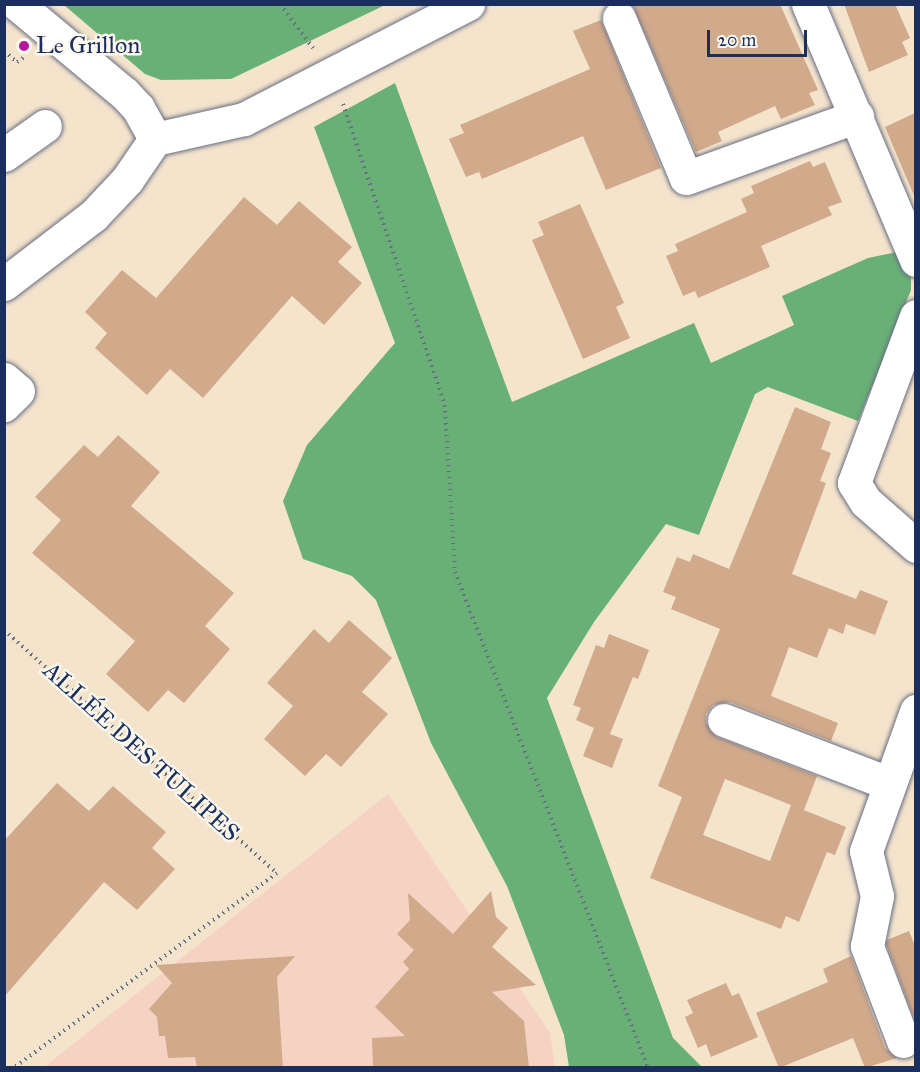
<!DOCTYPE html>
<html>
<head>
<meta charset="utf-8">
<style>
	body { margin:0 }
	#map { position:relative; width:920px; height:1072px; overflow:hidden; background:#f5e4cc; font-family:"IM FELL Great Primer",serif }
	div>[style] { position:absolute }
	.built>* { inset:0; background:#f6d2c3 }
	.forest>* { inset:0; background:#69b076 }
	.building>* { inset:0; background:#d1a98b }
	.path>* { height:4px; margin-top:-2px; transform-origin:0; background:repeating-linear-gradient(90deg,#676e84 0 1.5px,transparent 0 6px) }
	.roads { filter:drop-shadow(0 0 2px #676e84) drop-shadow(0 0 2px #676e84) }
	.minor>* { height:33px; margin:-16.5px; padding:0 16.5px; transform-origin:16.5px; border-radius:16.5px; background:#fff }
	.dots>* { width:16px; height:16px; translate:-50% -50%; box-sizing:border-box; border:3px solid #fbf7ec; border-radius:50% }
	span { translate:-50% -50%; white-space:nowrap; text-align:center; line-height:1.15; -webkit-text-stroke:5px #fbf7ec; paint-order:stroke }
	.poi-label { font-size:24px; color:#1b2f5e }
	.left { translate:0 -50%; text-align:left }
	.street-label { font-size:24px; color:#1b2f5e }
	.frame { position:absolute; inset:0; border:6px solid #1b2f5e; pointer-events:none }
	.scale { position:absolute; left:707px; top:30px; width:100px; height:27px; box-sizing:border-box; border:3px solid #1b2f5e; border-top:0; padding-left:8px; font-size:18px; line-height:21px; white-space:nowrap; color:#1b2f5e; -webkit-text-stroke:4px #fbf7ec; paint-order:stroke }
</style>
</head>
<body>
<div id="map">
	<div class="built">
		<div style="clip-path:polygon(388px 794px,550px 1033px,555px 1067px,43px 1068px)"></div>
	</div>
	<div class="forest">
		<div style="clip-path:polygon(64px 5px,385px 5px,231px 79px,161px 80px,145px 74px)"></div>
		<div style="clip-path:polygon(395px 83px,512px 402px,694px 323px,711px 363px,794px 325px,782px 296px,868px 258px,902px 251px,911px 272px,911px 290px,858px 421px,768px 387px,755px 394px,699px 535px,666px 524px,594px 622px,547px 698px,673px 1038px,702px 1067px,569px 1067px,564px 1035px,507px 886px,431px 743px,376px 600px,352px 576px,303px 559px,283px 501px,307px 445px,395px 343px,314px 127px)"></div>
	</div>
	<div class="building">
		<div style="clip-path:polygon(780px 4px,818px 90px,809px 93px,815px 105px,781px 119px,775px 106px,718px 132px,722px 141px,696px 152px,633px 6px)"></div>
		<div style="clip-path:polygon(844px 4px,895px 4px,910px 38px,902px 42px,908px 55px,869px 72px)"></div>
		<div style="clip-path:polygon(601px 20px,661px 168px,606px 190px,583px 136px,482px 179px,479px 172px,466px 177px,449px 139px,464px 133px,460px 125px,590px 69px,573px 31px)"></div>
		<div style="clip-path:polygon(915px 113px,915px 198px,885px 127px)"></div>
		<div style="clip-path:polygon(810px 161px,813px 167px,825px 162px,842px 202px,828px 207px,832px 215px,761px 246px,770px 267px,698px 298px,695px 291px,683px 296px,666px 256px,678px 251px,675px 244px,747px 212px,741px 199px,754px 193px,751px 186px)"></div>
		<div style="clip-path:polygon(244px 197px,277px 225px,299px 201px,352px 247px,338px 262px,362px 283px,324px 325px,292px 296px,203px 398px,170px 369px,147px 395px,95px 348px,107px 333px,85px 312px,122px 270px,156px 298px)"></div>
		<div style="clip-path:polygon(580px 204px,624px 303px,616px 307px,630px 338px,583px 359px,532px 240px,544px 235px,538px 222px)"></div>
		<div style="clip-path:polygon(evenodd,795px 407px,831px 422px,821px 449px,831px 453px,820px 481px,826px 483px,792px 574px,856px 599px,860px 590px,888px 601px,875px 635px,846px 624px,843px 634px,829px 628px,817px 658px,789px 647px,771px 696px,838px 723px,831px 741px,730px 702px,713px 705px,706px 714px,706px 723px,717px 737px,817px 776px,804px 810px,846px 827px,835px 855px,827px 852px,799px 922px,786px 916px,781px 929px,650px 878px,682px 797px,658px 786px,720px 629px,671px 609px,676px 597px,663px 592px,677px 557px,690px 562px,693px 554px,729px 569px,795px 407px,725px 779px,791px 805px,770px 861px,703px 835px,725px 779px)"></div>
		<div style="clip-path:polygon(118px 435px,160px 472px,131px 506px,234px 593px,205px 626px,230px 649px,184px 703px,168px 690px,148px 712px,106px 674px,135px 641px,32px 553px,61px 520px,35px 497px,84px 445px,98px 457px)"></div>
		<div style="clip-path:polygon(349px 620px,392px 658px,362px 692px,388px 714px,341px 767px,326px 754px,305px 776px,264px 739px,293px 706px,267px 683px,314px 629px,329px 643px)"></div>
		<div style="clip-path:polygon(609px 634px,649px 650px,638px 679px,633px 677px,610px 734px,623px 739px,612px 768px,583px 756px,594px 728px,576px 720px,581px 708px,573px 705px,596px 645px,604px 648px)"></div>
		<div style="clip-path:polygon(57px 783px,89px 811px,113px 786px,166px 832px,152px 848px,175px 869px,137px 910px,104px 882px,4px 997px,4px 841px)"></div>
		<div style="clip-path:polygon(491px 891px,496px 917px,508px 928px,492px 947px,536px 985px,492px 992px,524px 1021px,529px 1068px,373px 1068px,372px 1038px,405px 1036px,375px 1007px,409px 969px,403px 962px,414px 950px,397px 934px,410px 920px,408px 893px,453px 934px)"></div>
		<div style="clip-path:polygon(909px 931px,915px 946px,915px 1021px,886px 944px,887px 940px)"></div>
		<div style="clip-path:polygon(295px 956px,277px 977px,283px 1068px,197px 1068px,195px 1057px,168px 1058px,165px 1036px,159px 1036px,157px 1017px,149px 1009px,172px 983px,156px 965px)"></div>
		<div style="clip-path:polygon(851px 956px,885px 1048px,897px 1058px,865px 1068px,853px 1038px,779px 1068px,756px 1013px,828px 982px,823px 969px)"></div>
		<div style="clip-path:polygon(726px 983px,732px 996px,739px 993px,758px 1037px,711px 1057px,706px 1044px,698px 1048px,685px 1017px,693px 1013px,687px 1000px)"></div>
	</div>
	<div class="path">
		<div style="left:280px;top:4px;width:55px;rotate:53.1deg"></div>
		<div style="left:4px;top:51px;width:17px;rotate:40deg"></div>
		<div style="left:17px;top:62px;width:11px;rotate:-34deg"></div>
		<div style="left:343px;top:104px;width:318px;rotate:71.3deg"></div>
		<div style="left:445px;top:405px;width:167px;rotate:86.6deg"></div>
		<div style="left:455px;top:572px;width:532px;rotate:68.74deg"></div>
		<div style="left:4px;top:630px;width:365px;rotate:41.7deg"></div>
		<div style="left:277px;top:873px;width:328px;rotate:143.5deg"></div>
	</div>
	<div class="roads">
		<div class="minor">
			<div style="left:17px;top:4px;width:139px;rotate:39.8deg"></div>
			<div style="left:124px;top:93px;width:21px;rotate:47deg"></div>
			<div style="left:138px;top:108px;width:35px;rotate:61deg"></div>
			<div style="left:808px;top:4px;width:278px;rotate:67.1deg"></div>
			<div style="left:619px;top:18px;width:173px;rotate:67.3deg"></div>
			<div style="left:686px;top:178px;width:182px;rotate:-19.9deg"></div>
			<div style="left:4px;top:155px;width:50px;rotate:-35.3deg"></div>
			<div style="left:4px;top:284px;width:112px;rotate:-37.4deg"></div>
			<div style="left:93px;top:216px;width:50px;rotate:-46.6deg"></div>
			<div style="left:127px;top:180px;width:50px;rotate:-55.7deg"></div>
			<div style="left:155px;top:139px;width:91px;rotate:-12.7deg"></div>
			<div style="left:244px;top:119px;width:252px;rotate:-27.2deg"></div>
			<div style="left:916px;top:316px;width:178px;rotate:110.4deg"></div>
			<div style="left:854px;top:483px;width:22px;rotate:58deg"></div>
			<div style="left:866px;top:502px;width:67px;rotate:41.3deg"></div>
			<div style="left:4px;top:379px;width:18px;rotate:41deg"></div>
			<div style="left:18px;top:391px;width:20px;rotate:135deg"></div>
			<div style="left:724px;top:720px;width:176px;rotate:21deg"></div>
			<div style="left:903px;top:1041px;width:102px;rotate:-110.8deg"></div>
			<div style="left:867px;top:946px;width:51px;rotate:-78.7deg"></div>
			<div style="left:877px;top:896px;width:46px;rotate:-103.7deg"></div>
			<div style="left:866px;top:851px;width:149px;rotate:-70.3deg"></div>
		</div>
	</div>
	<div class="dots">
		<div style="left:24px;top:46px;background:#b5179e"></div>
	</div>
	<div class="poi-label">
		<span class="left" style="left:36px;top:46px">Le Grillon</span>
	</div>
	<div class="street-label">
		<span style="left:141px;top:752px;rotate:42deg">ALLÉE DES TULIPES</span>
	</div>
	<div class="frame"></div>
	<div class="scale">20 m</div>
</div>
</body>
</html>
